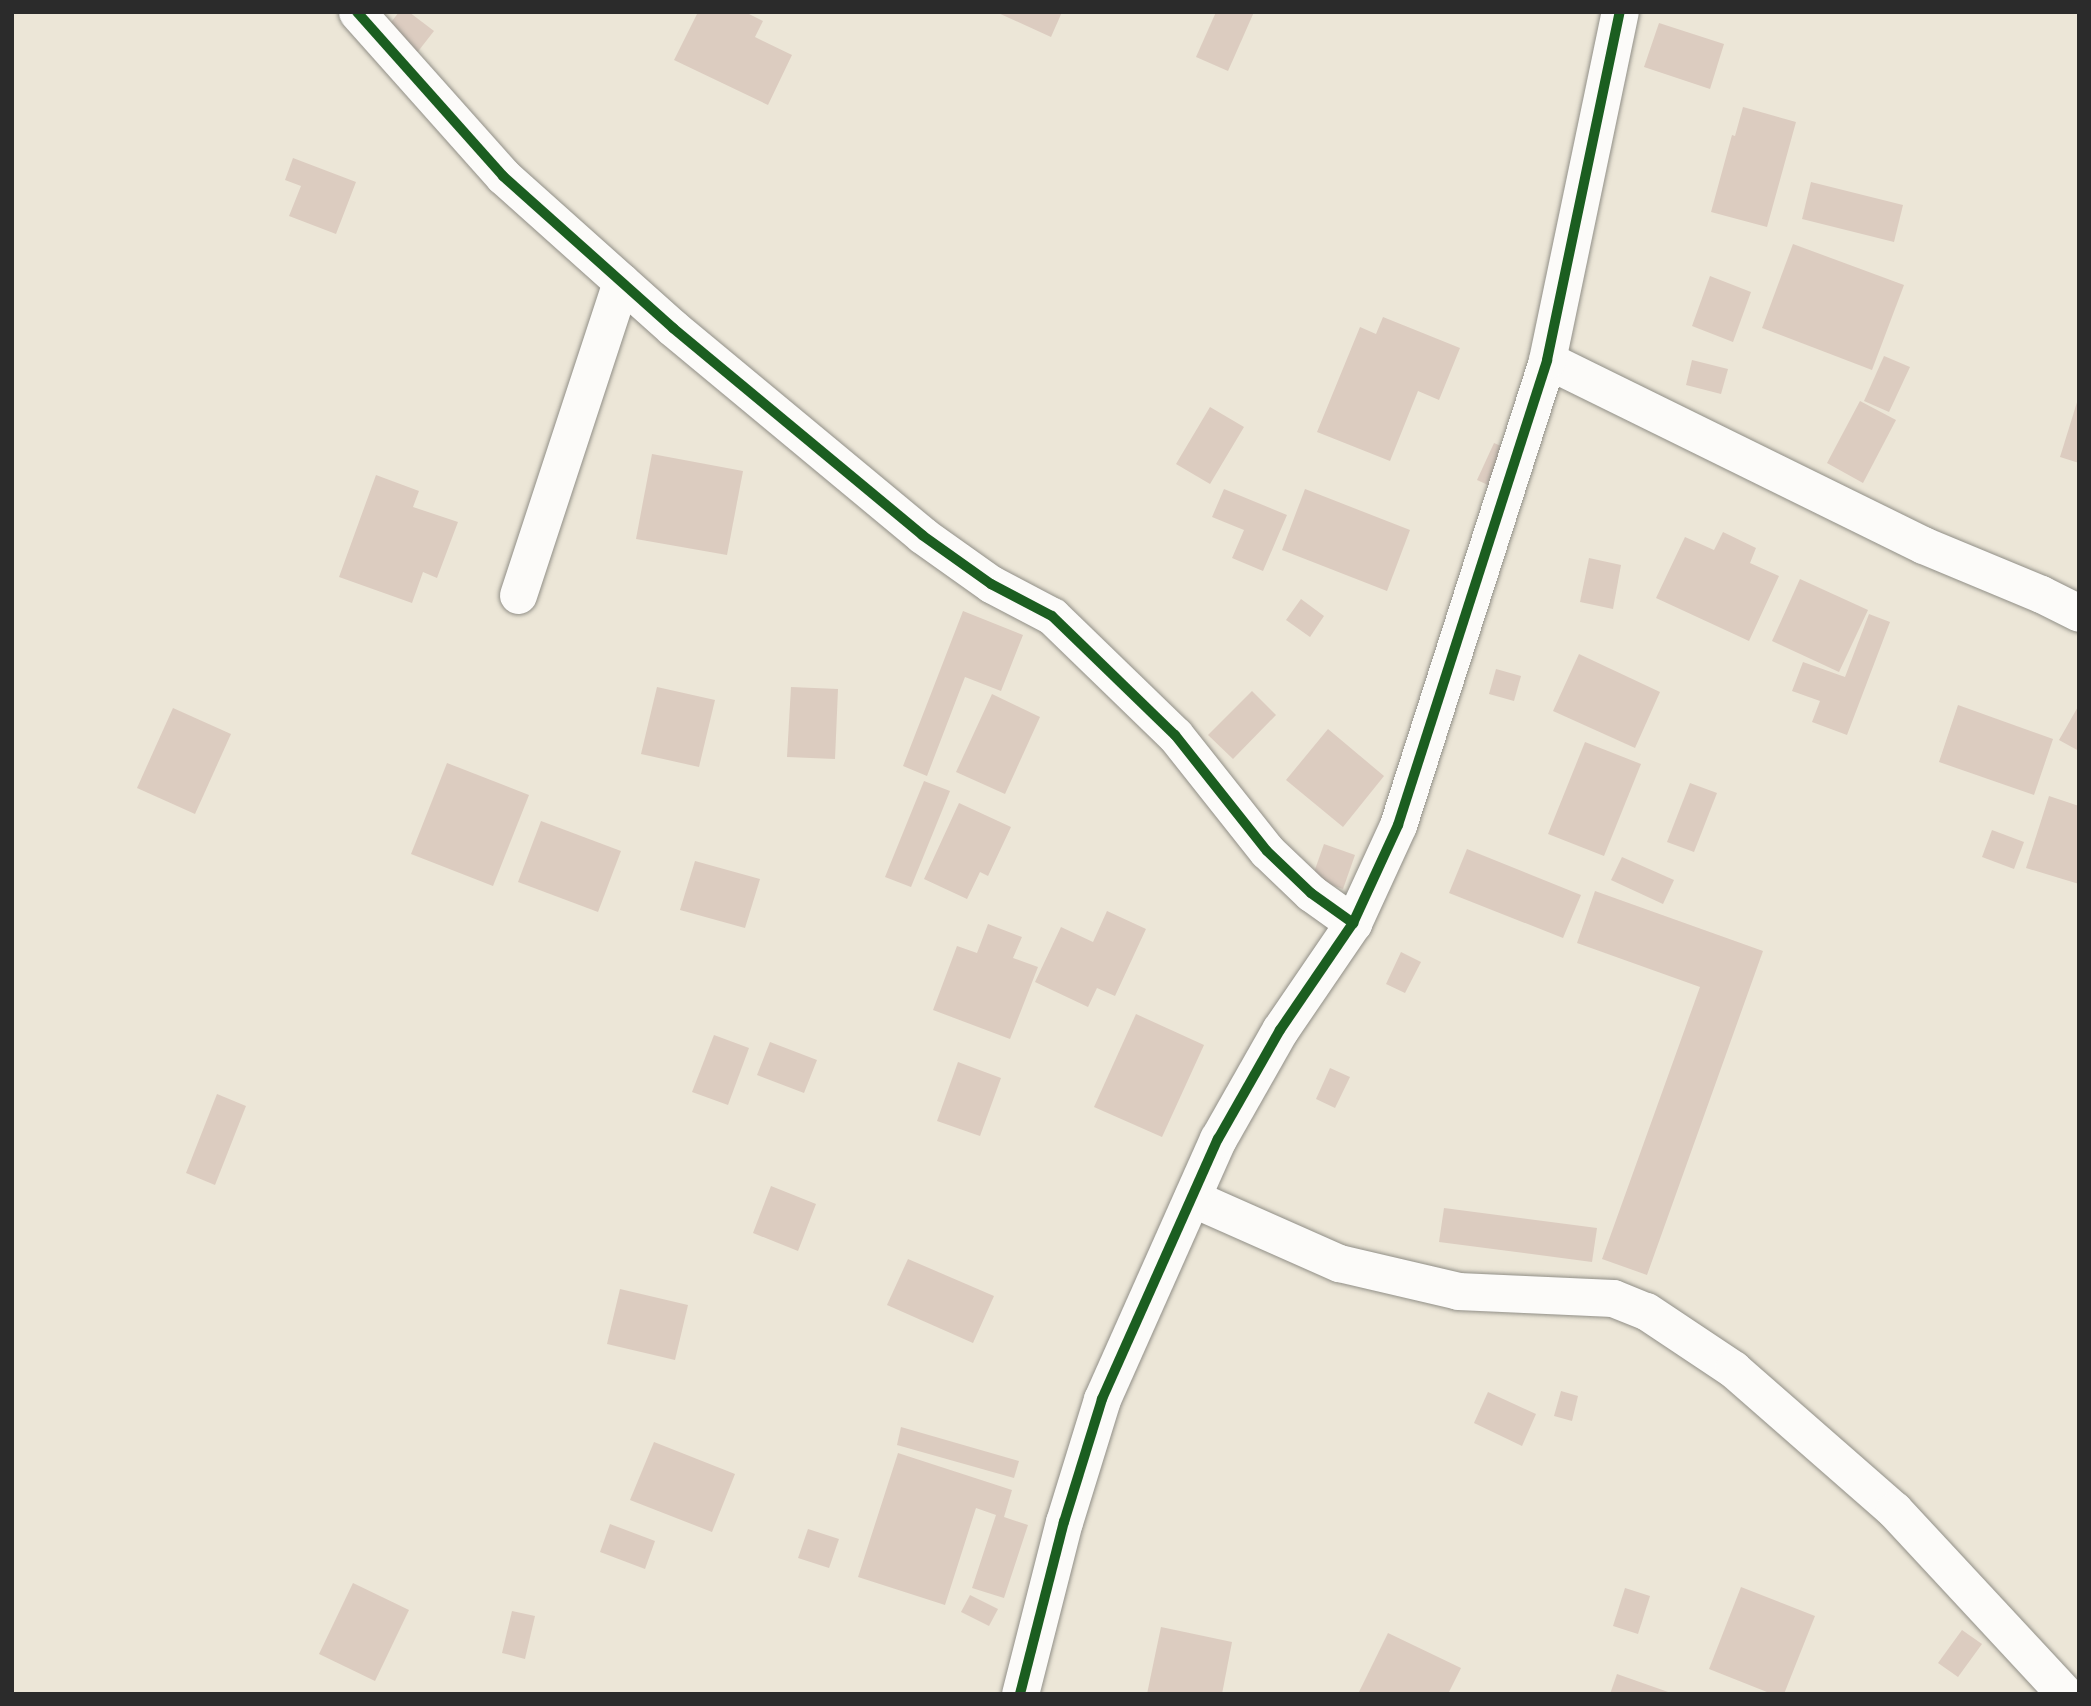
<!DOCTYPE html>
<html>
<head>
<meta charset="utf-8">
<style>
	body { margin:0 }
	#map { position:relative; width:2091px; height:1706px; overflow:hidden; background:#ece6d7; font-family:Vollkorn,serif }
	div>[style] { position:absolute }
	.building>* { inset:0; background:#dcccc0 }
	.roads { filter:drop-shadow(0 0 2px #918f87) drop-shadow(0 0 2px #918f87) }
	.minor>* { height:37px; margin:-18.5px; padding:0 18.5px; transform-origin:18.5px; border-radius:18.5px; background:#fcfbf9 }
	.cycleway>* { height:10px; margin:-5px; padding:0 5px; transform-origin:5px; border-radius:5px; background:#1b5e20 }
	span { translate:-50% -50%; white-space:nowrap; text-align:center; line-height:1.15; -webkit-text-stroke:6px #fcf5e5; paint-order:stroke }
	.frame { position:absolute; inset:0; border:14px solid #2b2b2b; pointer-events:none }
</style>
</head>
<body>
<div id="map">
	<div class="building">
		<div style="clip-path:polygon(399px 12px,409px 12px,434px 31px,416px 54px,385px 30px)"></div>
		<div style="clip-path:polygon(698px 12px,745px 12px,763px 21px,755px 37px,792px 55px,768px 105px,674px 60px)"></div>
		<div style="clip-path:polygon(996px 12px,1062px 12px,1051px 37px)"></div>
		<div style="clip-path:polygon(1216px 12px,1254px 12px,1228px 71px,1196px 57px)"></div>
		<div style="clip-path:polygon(1659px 23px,1724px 44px,1710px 89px,1644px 67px)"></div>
		<div style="clip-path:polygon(1743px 107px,1796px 122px,1767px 227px,1711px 212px,1732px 135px,1735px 136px)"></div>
		<div style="clip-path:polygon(293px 158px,356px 182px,336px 234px,289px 216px,301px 186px,285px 180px)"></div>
		<div style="clip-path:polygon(1811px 182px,1903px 205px,1894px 242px,1802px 219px)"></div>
		<div style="clip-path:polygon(1793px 244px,1904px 285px,1872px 370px,1762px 328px)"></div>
		<div style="clip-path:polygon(1710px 276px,1751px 292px,1733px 342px,1692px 326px)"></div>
		<div style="clip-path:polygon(1383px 317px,1460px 348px,1439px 400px,1418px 391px,1390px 461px,1317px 432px,1360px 327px,1376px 334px)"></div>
		<div style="clip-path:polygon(1884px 356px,1910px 367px,1889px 412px,1864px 401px)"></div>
		<div style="clip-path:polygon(1692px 360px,1728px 369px,1721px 394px,1686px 385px)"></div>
		<div style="clip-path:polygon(2078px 399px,2079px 399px,2079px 463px,2060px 457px)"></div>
		<div style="clip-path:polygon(1860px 401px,1896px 420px,1863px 483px,1827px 463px)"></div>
		<div style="clip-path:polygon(1210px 407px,1244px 427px,1210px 484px,1176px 464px)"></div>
		<div style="clip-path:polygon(1494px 443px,1517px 453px,1501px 491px,1477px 480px)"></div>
		<div style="clip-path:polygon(652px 454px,743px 471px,727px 555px,636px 539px)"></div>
		<div style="clip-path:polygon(376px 475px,419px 491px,413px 507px,458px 522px,437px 578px,423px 572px,412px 603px,339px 577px)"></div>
		<div style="clip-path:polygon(1224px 489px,1287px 515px,1263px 571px,1232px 558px,1244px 530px,1212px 517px)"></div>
		<div style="clip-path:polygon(1305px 489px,1410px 530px,1387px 591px,1282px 550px)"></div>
		<div style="clip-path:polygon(1723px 532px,1756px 548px,1750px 563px,1779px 576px,1749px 641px,1656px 598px,1685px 537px,1714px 550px)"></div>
		<div style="clip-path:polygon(1589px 558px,1621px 565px,1613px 609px,1580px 602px)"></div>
		<div style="clip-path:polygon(1800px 579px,1868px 610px,1839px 672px,1772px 641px)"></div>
		<div style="clip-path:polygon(1301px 599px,1324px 616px,1310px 637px,1286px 620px)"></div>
		<div style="clip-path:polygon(963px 611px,1023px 635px,1001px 691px,965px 677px,927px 776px,903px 766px)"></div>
		<div style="clip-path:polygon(1869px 614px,1890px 622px,1847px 735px,1812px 722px,1820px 701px,1792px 691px,1803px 662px,1845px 677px)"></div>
		<div style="clip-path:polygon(1579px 654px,1660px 692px,1635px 748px,1553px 711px)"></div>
		<div style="clip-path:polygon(1496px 669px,1521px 676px,1514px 701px,1489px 694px)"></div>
		<div style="clip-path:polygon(657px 687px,715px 700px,699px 767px,641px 754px)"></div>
		<div style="clip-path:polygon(791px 687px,838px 689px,835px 759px,787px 757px)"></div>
		<div style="clip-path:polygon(1252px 691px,1276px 715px,1233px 759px,1208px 735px)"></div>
		<div style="clip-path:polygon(992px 694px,1040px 717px,1005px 794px,956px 772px)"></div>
		<div style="clip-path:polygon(1958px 705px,2053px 739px,2034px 795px,1939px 762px)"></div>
		<div style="clip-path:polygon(2079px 705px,2079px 751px,2059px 740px)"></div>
		<div style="clip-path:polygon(173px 708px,231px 734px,195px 814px,137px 788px)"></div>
		<div style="clip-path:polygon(1328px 729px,1384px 776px,1343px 827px,1286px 780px)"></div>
		<div style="clip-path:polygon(1585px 742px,1641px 764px,1604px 856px,1548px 834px)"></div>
		<div style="clip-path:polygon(447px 763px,529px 795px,493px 886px,411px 854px)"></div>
		<div style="clip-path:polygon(924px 781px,950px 791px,911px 887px,885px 877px)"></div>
		<div style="clip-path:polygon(1690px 783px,1717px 793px,1694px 852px,1667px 842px)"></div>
		<div style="clip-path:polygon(2049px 796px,2079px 806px,2079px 884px,2026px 868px)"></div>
		<div style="clip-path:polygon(959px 803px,1011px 827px,988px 876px,980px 872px,967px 899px,924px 879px)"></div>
		<div style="clip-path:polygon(541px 821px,621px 851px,598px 912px,518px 882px)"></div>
		<div style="clip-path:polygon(1992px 830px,2024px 842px,2014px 869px,1982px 857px)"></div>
		<div style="clip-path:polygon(1324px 844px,1355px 855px,1343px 889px,1312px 878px)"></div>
		<div style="clip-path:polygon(1467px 849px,1581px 895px,1563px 938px,1449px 893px)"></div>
		<div style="clip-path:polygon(1622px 857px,1674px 880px,1663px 904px,1611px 880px)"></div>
		<div style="clip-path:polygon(695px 861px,760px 879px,745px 928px,680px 910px)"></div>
		<div style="clip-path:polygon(1595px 891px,1763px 951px,1647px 1275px,1602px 1259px,1700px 987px,1577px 943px)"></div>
		<div style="clip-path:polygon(1107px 911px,1146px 929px,1115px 996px,1097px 988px,1088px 1007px,1035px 982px,1061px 927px,1093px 942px)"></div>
		<div style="clip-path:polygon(988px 924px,1022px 937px,1013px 958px,1038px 967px,1010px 1039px,933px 1010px,957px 946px,977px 953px)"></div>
		<div style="clip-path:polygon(1401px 952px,1421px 962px,1405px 993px,1386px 984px)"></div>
		<div style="clip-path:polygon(1136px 1014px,1204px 1045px,1162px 1137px,1094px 1107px)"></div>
		<div style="clip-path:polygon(714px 1035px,749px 1048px,728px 1105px,692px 1092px)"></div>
		<div style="clip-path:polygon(770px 1042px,817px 1060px,804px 1093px,757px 1075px)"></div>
		<div style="clip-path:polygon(958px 1062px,1001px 1078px,980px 1136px,937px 1121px)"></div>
		<div style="clip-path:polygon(1330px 1068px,1350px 1077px,1335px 1108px,1316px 1099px)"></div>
		<div style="clip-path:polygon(217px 1094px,246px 1106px,215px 1185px,186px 1173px)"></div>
		<div style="clip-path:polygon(771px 1186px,816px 1204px,798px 1251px,753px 1233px)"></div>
		<div style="clip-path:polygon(1444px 1208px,1597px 1228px,1592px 1262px,1439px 1242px)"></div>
		<div style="clip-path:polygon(908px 1259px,994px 1296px,973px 1343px,887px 1305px)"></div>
		<div style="clip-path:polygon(620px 1289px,688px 1305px,675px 1360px,607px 1344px)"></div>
		<div style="clip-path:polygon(1561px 1391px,1578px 1396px,1572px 1421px,1554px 1416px)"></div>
		<div style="clip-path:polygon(1488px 1392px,1536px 1414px,1522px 1446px,1474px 1423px)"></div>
		<div style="clip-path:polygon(901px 1427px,1019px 1461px,1014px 1478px,897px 1445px)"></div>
		<div style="clip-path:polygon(654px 1442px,735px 1474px,712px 1532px,630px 1500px)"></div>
		<div style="clip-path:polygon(898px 1453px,1012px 1490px,1004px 1517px,1028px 1525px,1004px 1598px,972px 1588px,996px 1515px,976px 1508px,945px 1605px,858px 1577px)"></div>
		<div style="clip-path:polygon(610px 1524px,655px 1541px,645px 1569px,600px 1552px)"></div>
		<div style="clip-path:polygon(808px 1529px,839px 1539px,829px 1568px,798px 1558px)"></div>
		<div style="clip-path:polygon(353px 1583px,409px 1610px,375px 1681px,319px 1654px)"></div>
		<div style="clip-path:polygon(1741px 1587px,1815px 1616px,1784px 1694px,1772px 1694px,1709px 1669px)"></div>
		<div style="clip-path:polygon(1625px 1588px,1650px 1596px,1638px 1634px,1613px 1626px)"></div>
		<div style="clip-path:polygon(970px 1595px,998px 1609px,989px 1626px,961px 1612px)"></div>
		<div style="clip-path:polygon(512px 1611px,535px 1616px,525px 1659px,502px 1653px)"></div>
		<div style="clip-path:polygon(1161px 1627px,1232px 1642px,1222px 1694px,1147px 1694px)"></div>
		<div style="clip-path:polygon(1962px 1630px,1982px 1644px,1958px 1677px,1938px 1663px)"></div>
		<div style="clip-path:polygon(1388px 1633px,1461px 1668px,1448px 1694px,1358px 1694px)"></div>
		<div style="clip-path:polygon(1617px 1674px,1671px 1693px,1671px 1694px,1610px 1694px)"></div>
	</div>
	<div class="roads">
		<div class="minor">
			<div style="left:357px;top:12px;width:220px;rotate:48.3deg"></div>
			<div style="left:503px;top:176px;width:228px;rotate:41.8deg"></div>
			<div style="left:673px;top:328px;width:324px;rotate:39.7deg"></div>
			<div style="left:922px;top:535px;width:85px;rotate:35.4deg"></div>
			<div style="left:991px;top:584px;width:69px;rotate:27.7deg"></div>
			<div style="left:1052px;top:616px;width:171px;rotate:44.1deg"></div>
			<div style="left:1175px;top:735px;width:148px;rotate:51.6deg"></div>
			<div style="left:1267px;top:851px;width:61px;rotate:43.7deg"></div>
			<div style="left:1311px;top:893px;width:52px;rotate:35.5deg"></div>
			<div style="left:1547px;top:360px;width:419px;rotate:26.2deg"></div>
			<div style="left:1923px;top:545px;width:128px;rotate:22.6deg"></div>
			<div style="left:2041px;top:594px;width:42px;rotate:26.6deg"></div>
			<div style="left:518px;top:595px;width:330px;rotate:-71.8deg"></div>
			<div style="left:1192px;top:1198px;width:161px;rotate:23.9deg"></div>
			<div style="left:1339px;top:1263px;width:122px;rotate:13.2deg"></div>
			<div style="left:1458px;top:1291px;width:155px;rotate:2.6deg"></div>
			<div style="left:1613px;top:1298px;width:35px;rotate:22deg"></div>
			<div style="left:1646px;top:1311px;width:105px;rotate:33.7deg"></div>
			<div style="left:1733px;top:1369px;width:214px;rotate:41.2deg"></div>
			<div style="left:1894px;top:1510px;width:251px;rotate:47.1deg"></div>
			<div style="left:1020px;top:1694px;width:178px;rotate:-75.7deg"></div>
			<div style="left:1064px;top:1522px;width:129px;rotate:-72.8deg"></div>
			<div style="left:1102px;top:1399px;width:285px;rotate:-66deg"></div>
			<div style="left:1218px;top:1139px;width:125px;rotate:-60.4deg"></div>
			<div style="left:1280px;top:1030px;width:130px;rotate:-55.7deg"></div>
			<div style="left:1353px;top:923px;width:108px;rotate:-65.3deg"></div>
			<div style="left:1398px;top:825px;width:488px;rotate:-72.2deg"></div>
			<div style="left:1547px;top:360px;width:356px;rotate:-78.2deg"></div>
		</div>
	</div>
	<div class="cycleway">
		<div style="left:357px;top:12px;width:220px;rotate:48.3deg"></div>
		<div style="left:503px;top:176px;width:228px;rotate:41.8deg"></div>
		<div style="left:673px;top:328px;width:324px;rotate:39.7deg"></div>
		<div style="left:922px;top:535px;width:85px;rotate:35.4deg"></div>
		<div style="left:991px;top:584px;width:69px;rotate:27.7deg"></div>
		<div style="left:1052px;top:616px;width:171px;rotate:44.1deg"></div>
		<div style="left:1175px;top:735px;width:148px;rotate:51.6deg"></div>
		<div style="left:1267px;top:851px;width:61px;rotate:43.7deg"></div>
		<div style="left:1311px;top:893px;width:52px;rotate:35.5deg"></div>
		<div style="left:1020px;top:1694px;width:178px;rotate:-75.7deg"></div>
		<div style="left:1064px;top:1522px;width:129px;rotate:-72.8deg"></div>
		<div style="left:1102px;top:1399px;width:285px;rotate:-66deg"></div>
		<div style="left:1218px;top:1139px;width:125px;rotate:-60.4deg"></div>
		<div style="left:1280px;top:1030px;width:130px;rotate:-55.7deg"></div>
		<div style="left:1353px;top:923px;width:108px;rotate:-65.3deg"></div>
		<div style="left:1398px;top:825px;width:488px;rotate:-72.2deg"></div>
		<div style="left:1547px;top:360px;width:356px;rotate:-78.2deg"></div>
	</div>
	<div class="frame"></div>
</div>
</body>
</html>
